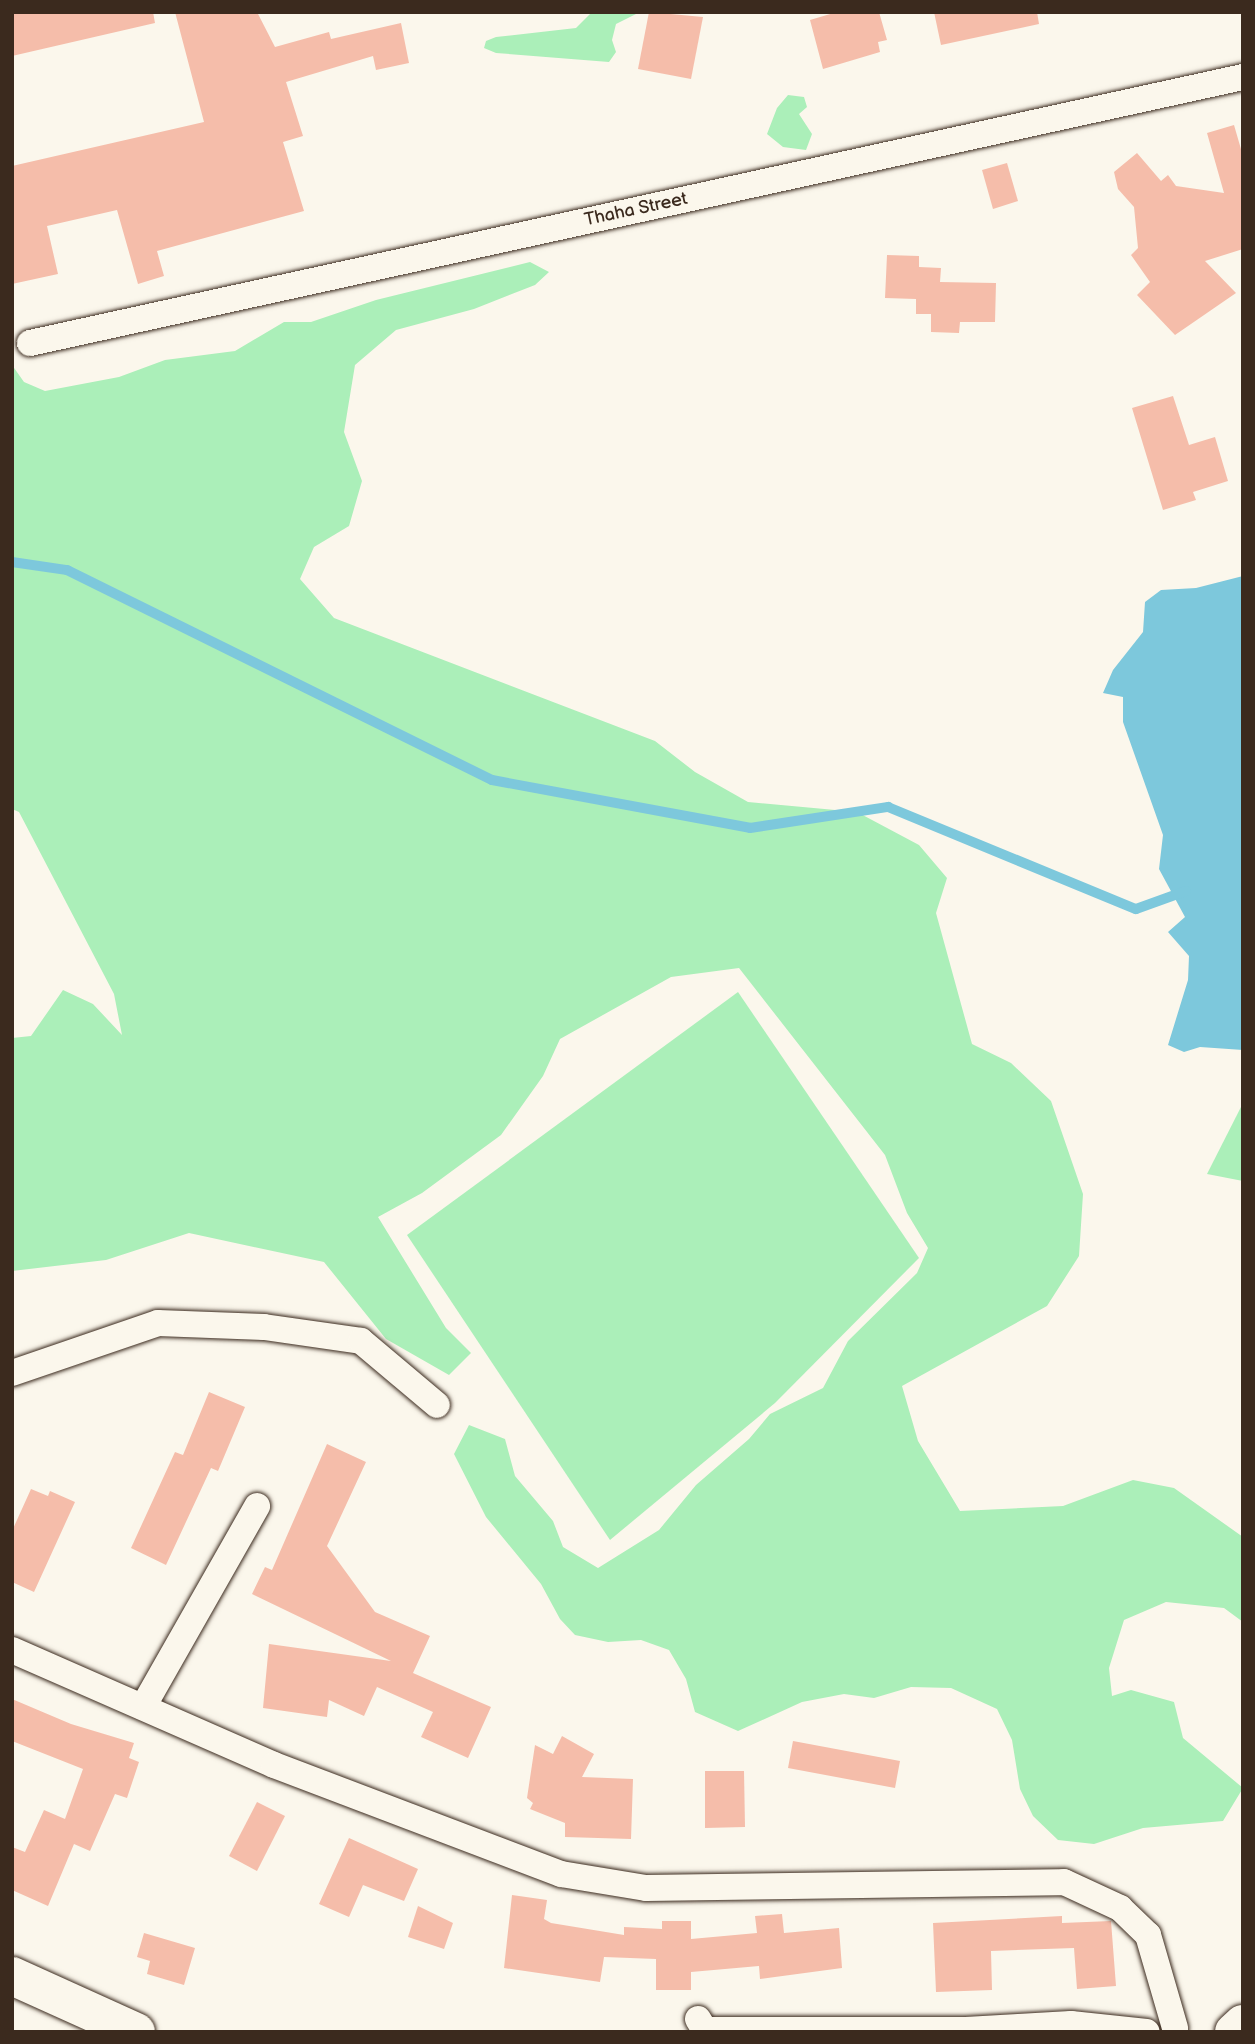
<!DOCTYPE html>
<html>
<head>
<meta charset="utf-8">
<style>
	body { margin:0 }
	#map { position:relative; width:1255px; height:2044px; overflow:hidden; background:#fbf7ec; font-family:"Balsamiq Sans",sans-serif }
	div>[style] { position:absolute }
	.green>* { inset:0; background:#abefb9 }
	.water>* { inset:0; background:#7dc8dc }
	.stream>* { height:10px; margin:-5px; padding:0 5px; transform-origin:5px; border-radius:5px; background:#7dc8dc }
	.building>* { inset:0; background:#f5bdaa }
	.roads { filter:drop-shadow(0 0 2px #3b2a1e) drop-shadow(0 0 2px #3b2a1e) }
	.minor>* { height:26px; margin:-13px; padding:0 13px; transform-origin:13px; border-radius:13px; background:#fbf7ec }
	.secondary>* { height:38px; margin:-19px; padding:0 19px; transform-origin:19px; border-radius:19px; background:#fbf7ec }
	span { translate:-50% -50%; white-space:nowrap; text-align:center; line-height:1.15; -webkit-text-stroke:7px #fbf7ec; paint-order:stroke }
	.street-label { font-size:18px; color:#3b2a1e }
	.frame { position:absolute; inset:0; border:14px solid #3b2a1e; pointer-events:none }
</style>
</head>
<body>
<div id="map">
	<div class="green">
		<div style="clip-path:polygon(592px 12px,640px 12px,616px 24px,612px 40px,616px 52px,609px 62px,496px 53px,484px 48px,486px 41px,496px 37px,576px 28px)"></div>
		<div style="clip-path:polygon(788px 95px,804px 97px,807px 107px,799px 114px,812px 134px,806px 150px,783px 147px,767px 134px,777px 108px)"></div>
		<div style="clip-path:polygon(530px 262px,549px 272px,535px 285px,474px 309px,396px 330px,355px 365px,344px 432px,362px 481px,349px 526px,314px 547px,300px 579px,334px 618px,655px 741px,695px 772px,748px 802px,857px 812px,919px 845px,947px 878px,936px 913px,972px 1044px,1011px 1063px,1051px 1101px,1083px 1194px,1079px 1256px,1047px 1306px,902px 1386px,918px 1441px,960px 1511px,1063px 1506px,1133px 1480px,1174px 1488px,1243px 1537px,1243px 1622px,1224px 1608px,1166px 1602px,1124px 1620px,1109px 1668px,1112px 1696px,1131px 1690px,1174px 1702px,1183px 1738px,1243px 1788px,1223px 1821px,1143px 1828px,1094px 1844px,1058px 1840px,1033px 1816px,1020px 1789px,1012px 1740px,997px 1709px,951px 1688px,911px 1687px,874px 1698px,844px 1694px,802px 1702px,738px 1731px,695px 1712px,686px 1679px,669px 1650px,641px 1640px,608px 1642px,575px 1635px,560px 1619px,541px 1584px,486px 1517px,454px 1454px,469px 1425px,505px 1439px,515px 1476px,553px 1521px,563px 1547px,598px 1568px,659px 1530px,696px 1485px,749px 1439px,770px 1414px,823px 1388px,848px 1341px,917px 1273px,928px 1248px,907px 1213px,885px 1155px,739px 968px,671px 977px,560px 1039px,543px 1076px,501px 1135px,422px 1193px,378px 1217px,446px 1328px,471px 1353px,449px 1375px,386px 1339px,324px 1262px,189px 1233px,106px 1260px,12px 1271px,12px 1038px,31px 1036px,63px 990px,93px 1004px,122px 1035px,114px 994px,19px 812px,12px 809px,12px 365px,24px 382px,45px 391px,119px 377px,165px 360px,235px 351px,284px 322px,311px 322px,376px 300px)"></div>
		<div style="clip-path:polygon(738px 992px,919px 1258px,775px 1403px,610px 1540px,407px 1235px)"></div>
		<div style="clip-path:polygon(1243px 1103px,1243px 1181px,1207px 1174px)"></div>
	</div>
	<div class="water">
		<div style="clip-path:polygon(1243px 576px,1243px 1050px,1200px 1047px,1184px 1052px,1168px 1045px,1188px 980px,1189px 956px,1168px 932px,1185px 917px,1159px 869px,1163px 835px,1123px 722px,1123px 697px,1103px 693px,1113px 670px,1143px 632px,1145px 602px,1161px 590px,1196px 588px)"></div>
	</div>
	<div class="stream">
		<div style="left:12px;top:562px;width:56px;rotate:8.3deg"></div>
		<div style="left:67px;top:570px;width:474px;rotate:26.3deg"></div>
		<div style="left:492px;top:780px;width:262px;rotate:10.5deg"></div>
		<div style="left:750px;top:828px;width:140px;rotate:-8.7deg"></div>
		<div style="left:888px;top:807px;width:268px;rotate:22.4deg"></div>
		<div style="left:1136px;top:909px;width:53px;rotate:-19.8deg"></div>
	</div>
	<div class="building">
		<div style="clip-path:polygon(12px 12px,153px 12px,155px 23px,12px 56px)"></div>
		<div style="clip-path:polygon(175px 12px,257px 12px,275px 47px,329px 32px,331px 39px,401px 23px,409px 63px,376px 70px,373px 56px,286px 82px,303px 136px,283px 142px,304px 211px,157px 251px,164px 276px,138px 284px,117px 210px,47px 226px,58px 274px,12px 284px,12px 166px,204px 122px)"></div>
		<div style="clip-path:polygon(649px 12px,703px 17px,691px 79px,638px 69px)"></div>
		<div style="clip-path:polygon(837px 12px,879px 12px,887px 40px,878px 42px,880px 52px,823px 69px,810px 20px)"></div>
		<div style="clip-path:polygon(934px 12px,1037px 12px,1039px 24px,941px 45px)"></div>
		<div style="clip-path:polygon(1234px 125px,1243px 156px,1243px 249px,1205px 261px,1236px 293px,1175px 335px,1137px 295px,1150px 282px,1131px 255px,1138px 248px,1134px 207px,1118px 189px,1114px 172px,1137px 153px,1161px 181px,1168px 175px,1176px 186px,1224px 193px,1207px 133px)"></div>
		<div style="clip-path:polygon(1007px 163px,1018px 201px,993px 209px,982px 170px)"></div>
		<div style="clip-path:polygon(887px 255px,919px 256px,919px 267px,941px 268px,940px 282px,996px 283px,995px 322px,960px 322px,959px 333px,931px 332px,931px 314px,916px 314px,916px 299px,885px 298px)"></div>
		<div style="clip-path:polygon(1173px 396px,1189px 445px,1215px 437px,1228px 481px,1193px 492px,1196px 500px,1163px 510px,1132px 408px)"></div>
		<div style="clip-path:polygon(209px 1392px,245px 1407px,218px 1471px,211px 1468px,166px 1565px,131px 1548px,175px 1452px,183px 1455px)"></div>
		<div style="clip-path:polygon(327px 1444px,366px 1462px,327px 1546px,375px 1612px,430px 1636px,413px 1673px,491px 1707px,468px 1758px,421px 1737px,433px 1712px,377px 1687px,364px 1716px,329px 1700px,327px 1717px,263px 1708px,269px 1644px,391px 1661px,252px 1594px,265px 1567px,272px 1570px)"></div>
		<div style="clip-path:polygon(31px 1489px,48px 1496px,50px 1491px,75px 1502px,34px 1592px,12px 1582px,12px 1531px)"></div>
		<div style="clip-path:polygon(12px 1699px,71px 1724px,134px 1743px,129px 1758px,139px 1762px,127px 1798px,115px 1794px,90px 1851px,74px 1844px,48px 1906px,12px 1890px,12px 1847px,25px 1852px,44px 1810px,65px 1819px,83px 1769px,12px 1741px)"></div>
		<div style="clip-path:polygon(562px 1736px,594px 1754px,582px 1777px,633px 1779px,631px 1839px,565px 1837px,565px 1823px,530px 1809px,533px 1803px,527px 1798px,535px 1745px,553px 1754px)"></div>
		<div style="clip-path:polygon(793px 1741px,900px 1761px,895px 1788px,788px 1768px)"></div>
		<div style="clip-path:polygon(705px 1771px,744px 1771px,745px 1827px,705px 1828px)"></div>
		<div style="clip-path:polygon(257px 1802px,285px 1816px,257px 1871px,229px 1856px)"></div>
		<div style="clip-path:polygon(349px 1838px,418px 1869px,404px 1901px,363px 1885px,349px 1917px,319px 1904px)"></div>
		<div style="clip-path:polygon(512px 1895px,547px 1900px,544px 1919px,551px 1923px,624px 1935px,624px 1927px,662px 1929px,662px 1921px,691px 1921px,691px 1939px,757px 1933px,755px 1916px,782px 1914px,784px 1933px,839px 1928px,842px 1968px,760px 1979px,759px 1966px,691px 1972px,691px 1990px,656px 1990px,656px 1959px,604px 1957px,600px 1982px,504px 1968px)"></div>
		<div style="clip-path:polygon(418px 1906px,453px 1923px,444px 1949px,408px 1937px)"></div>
		<div style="clip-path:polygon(1062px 1916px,1062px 1923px,1111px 1921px,1116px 1986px,1077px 1989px,1074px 1948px,991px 1951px,992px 1990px,936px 1992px,933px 1923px)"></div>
		<div style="clip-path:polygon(144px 1933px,195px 1948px,184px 1985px,147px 1974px,150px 1961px,137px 1957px)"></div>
	</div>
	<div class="roads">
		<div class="minor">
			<div style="left:30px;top:343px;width:1242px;rotate:-12.37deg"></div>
			<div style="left:12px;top:1373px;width:154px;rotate:-18.9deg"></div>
			<div style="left:158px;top:1323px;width:106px;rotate:2.2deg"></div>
			<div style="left:264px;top:1327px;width:98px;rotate:8.2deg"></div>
			<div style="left:361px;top:1341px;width:99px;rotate:40.1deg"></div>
			<div style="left:12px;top:1650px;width:286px;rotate:23.7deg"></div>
			<div style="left:274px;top:1765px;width:307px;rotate:20.8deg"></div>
			<div style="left:561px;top:1874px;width:86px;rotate:9.4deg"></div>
			<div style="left:646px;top:1888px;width:418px;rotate:-0.8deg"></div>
			<div style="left:1064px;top:1882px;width:62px;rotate:24.9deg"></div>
			<div style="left:1120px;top:1908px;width:39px;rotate:44deg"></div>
			<div style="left:1148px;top:1935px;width:97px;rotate:73.8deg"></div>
			<div style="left:143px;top:1707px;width:231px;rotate:-60.4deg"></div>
			<div style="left:698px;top:2019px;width:13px;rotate:58deg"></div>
			<div style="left:705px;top:2030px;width:261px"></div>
			<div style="left:966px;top:2030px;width:105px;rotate:-3.3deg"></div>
			<div style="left:1071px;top:2024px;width:76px;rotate:6deg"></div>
		</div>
		<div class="secondary">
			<div style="left:12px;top:1976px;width:136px;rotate:24.3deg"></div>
			<div style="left:1234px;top:2032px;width:12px;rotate:-42deg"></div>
		</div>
	</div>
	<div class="street-label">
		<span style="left:636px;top:210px;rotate:-12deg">Thaha Street</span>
	</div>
	<div class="frame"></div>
</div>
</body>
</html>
